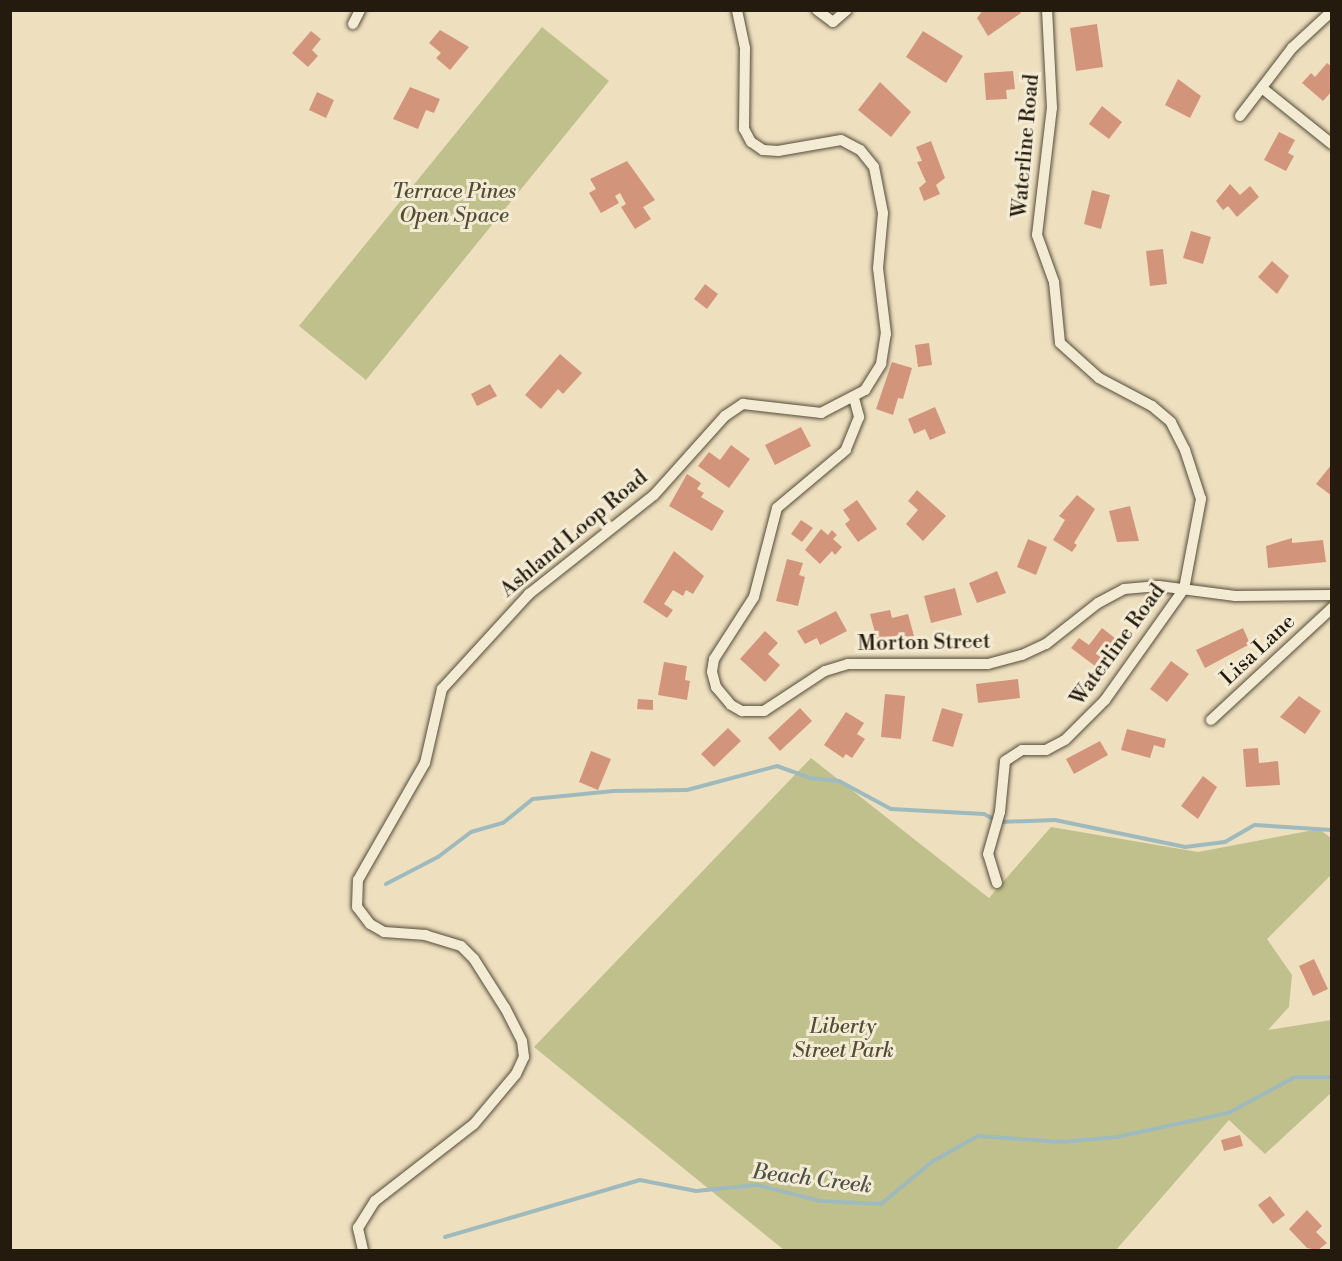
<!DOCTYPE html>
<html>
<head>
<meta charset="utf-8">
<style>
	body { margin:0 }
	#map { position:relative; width:1342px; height:1261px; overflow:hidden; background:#eee0bf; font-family:"Libre Bodoni",serif }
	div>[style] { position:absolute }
	.green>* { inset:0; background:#c0c08c }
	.stream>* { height:4px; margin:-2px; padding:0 2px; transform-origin:2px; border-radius:2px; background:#9fbabd }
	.building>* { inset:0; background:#d2957b }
	.roads { filter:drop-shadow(0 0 2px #564c3a) drop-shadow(0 0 2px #564c3a) }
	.street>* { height:10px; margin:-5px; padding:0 5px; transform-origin:5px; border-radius:5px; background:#f4ebd5 }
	span { translate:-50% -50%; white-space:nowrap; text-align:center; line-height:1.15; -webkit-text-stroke:6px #f4ebd5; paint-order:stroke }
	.street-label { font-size:21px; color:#241a0e }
	.park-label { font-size:21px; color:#534c34; font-style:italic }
	.water-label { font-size:22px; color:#4f524b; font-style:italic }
	.frame { position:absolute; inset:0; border:12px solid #241a0e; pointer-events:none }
</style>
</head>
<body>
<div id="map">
	<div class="green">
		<div style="clip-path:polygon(542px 27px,609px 81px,366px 380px,299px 326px)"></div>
		<div style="clip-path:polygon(811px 758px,989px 898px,1051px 827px,1198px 852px,1319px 829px,1331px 838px,1331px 875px,1267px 939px,1292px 975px,1289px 1007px,1268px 1030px,1331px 1020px,1331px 1093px,1265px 1154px,1229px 1120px,1116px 1250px,784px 1250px,534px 1047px)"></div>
	</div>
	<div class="stream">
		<div style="left:386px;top:884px;width:59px;rotate:-27.4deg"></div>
		<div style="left:438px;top:857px;width:41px;rotate:-37.1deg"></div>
		<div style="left:471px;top:832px;width:33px;rotate:-16deg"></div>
		<div style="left:503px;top:823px;width:38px;rotate:-39deg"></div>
		<div style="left:533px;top:799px;width:81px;rotate:-5.6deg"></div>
		<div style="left:614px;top:791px;width:73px;rotate:-0.8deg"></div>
		<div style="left:687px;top:790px;width:93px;rotate:-14.9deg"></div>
		<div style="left:777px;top:766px;width:35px;rotate:20deg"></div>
		<div style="left:810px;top:778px;width:29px;rotate:6deg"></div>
		<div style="left:839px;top:781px;width:59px;rotate:28.3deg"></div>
		<div style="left:891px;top:809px;width:93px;rotate:3.1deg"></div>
		<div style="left:984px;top:814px;width:17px;rotate:28deg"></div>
		<div style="left:999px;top:822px;width:56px;rotate:-2deg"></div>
		<div style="left:1055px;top:820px;width:133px;rotate:11.7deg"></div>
		<div style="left:1185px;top:847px;width:40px;rotate:-7.1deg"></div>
		<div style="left:1225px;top:842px;width:34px;rotate:-30deg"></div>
		<div style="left:1255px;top:825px;width:77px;rotate:3.7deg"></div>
		<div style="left:445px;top:1237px;width:203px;rotate:-16.3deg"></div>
		<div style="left:640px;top:1180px;width:57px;rotate:11.1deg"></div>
		<div style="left:696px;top:1191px;width:61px;rotate:-5.6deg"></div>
		<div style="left:757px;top:1185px;width:65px;rotate:14.3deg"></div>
		<div style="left:820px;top:1201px;width:61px;rotate:2.8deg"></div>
		<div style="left:881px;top:1204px;width:67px;rotate:-39.6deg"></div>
		<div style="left:933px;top:1161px;width:51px;rotate:-29.1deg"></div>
		<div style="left:978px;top:1136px;width:84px;rotate:4.1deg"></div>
		<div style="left:1062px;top:1142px;width:55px;rotate:-5.2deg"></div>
		<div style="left:1117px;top:1137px;width:114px;rotate:-12.2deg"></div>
		<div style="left:1228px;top:1113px;width:76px;rotate:-28.2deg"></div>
		<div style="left:1295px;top:1077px;width:37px"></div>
	</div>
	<div class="building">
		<div style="clip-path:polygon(983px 10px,1019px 10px,1021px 13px,988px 36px,977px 18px)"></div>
		<div style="clip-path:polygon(1097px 24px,1103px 67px,1076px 71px,1070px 28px)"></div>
		<div style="clip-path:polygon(440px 30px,469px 47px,450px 70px,436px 58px,441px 53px,429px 43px)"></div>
		<div style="clip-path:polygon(311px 31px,321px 39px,312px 50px,318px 56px,308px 67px,292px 53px)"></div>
		<div style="clip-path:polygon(923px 31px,963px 56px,946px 83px,906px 57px)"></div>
		<div style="clip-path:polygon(1327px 63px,1332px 67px,1332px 91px,1323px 101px,1302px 83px,1311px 73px,1315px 77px)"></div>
		<div style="clip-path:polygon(1013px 71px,1015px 89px,1006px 90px,1007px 99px,986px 100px,984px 73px)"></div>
		<div style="clip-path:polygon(1178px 79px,1201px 96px,1190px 118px,1165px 105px)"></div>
		<div style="clip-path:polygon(880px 82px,911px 112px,891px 137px,858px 110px)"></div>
		<div style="clip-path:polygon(410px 87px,440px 99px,434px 113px,426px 110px,418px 129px,393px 119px)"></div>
		<div style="clip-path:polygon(317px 92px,334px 100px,326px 118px,309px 110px)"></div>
		<div style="clip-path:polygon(1102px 106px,1122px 122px,1109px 139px,1089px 124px)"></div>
		<div style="clip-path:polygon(1279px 132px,1295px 140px,1288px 153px,1294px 156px,1286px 171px,1264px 160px)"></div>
		<div style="clip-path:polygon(931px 141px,945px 178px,936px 185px,940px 194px,924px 201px,919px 188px,926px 182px,917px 162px,922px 161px,916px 147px)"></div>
		<div style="clip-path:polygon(627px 161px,655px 200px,643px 207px,651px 219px,635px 229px,621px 207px,626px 204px,620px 193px,615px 196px,619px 203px,601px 213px,589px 193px,596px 189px,590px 179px)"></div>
		<div style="clip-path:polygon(1230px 184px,1240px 195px,1250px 186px,1259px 197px,1237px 217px,1228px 206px,1223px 210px,1216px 201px)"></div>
		<div style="clip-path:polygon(1092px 190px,1110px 195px,1101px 229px,1084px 224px)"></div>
		<div style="clip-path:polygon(1191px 231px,1211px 237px,1203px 264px,1183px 258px)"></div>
		<div style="clip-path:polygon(1163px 249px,1167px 284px,1150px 286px,1146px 251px)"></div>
		<div style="clip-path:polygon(1272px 261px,1289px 276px,1277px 294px,1258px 277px)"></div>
		<div style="clip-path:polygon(705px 284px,718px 294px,707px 309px,694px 299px)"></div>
		<div style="clip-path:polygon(929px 343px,932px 365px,918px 367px,915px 345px)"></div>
		<div style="clip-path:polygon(560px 354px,582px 373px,563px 394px,558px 389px,541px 409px,525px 395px)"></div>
		<div style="clip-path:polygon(892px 362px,912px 368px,903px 399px,898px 398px,893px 415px,876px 409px)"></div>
		<div style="clip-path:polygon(490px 384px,497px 396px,477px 406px,471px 394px)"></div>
		<div style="clip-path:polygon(935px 407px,946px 433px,930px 440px,925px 429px,914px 434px,908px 419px)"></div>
		<div style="clip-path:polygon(801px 427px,811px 446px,775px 465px,765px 445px)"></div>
		<div style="clip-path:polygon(731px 445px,750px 459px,729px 488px,698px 466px,709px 452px,720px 460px)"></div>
		<div style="clip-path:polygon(1332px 464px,1332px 496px,1316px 484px)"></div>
		<div style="clip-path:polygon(687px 474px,701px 483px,697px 489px,704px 493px,701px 497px,724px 511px,712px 531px,669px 506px)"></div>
		<div style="clip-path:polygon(917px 490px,946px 516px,923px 541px,906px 524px,918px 510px,908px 501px)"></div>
		<div style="clip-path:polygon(1077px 495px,1095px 509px,1074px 543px,1077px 545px,1072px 552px,1053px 540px,1065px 520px,1059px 516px)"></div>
		<div style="clip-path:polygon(857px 500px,877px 529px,858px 542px,845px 524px,850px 520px,843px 510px)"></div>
		<div style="clip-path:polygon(1130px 506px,1139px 541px,1117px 542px,1109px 511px)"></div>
		<div style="clip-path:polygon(801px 520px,813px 528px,802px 542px,791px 534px)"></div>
		<div style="clip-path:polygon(821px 529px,828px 535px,832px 530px,837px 535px,833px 539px,842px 547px,835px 555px,832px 551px,820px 564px,805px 550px)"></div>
		<div style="clip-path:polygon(1292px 538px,1292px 543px,1323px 540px,1326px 562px,1268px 568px,1266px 546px)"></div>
		<div style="clip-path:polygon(1028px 539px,1047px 547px,1036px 575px,1017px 567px)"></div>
		<div style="clip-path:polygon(674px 551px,704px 576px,693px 594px,686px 590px,683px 596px,673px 590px,664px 604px,673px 610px,667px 618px,643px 602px)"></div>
		<div style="clip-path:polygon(787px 559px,803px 563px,799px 575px,805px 577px,798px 606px,776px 601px)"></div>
		<div style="clip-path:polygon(997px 571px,1006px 593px,977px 603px,969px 583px)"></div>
		<div style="clip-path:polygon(955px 588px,962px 615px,931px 623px,924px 596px)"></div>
		<div style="clip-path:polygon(890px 610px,892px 618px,908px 614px,914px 636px,900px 640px,899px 635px,877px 640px,870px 614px)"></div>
		<div style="clip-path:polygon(836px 611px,847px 631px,820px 645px,817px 638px,805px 644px,797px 631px)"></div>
		<div style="clip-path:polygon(1102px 628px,1120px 642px,1099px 669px,1071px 648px,1079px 638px,1089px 645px)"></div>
		<div style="clip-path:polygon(1243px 628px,1250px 644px,1205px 668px,1196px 650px)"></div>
		<div style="clip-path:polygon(765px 631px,778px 643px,768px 654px,780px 665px,765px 682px,740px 659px)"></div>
		<div style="clip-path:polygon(1171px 661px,1189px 674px,1167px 702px,1150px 689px)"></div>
		<div style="clip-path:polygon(664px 662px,687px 666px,685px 680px,690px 681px,687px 700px,658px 695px)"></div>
		<div style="clip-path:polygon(1018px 679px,1020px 698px,978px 703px,976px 684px)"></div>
		<div style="clip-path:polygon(885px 694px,905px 696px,901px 739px,881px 737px)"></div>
		<div style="clip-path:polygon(1299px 696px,1321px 711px,1305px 734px,1280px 717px)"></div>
		<div style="clip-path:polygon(638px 699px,653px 700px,653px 710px,637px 709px)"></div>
		<div style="clip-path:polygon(800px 708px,812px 721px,780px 751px,768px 738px)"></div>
		<div style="clip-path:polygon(942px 708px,963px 714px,953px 747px,932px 741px)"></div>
		<div style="clip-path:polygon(846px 712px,864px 723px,857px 734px,865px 739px,852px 758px,846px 754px,843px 758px,824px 745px)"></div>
		<div style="clip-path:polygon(728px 728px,741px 741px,714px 767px,701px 754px)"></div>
		<div style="clip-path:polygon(1127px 729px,1166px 739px,1164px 748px,1154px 745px,1150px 758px,1121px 750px)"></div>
		<div style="clip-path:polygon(1100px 741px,1108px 755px,1074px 774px,1066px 759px)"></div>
		<div style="clip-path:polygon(1258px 748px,1259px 763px,1278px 761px,1280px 785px,1246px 787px,1243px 749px)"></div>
		<div style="clip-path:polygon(591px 751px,611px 759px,598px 790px,579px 782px)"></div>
		<div style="clip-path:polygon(1203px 776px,1217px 787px,1198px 819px,1181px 806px)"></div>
		<div style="clip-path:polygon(1314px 959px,1328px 989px,1313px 996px,1299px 966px)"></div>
		<div style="clip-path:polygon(1240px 1135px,1243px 1146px,1224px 1151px,1221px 1140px)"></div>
		<div style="clip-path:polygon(1270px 1196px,1285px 1215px,1273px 1224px,1258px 1205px)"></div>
		<div style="clip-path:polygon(1307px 1210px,1322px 1226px,1316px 1232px,1327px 1243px,1318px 1250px,1307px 1248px,1289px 1229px)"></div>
	</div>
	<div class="roads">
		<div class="street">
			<div style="left:817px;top:10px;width:20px;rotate:37deg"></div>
			<div style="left:833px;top:22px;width:18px;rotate:-41deg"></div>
			<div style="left:353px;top:24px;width:16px;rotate:-63deg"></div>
			<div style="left:1262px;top:88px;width:90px;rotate:38.7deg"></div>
			<div style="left:1240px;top:116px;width:86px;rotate:-52.6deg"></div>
			<div style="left:1292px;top:48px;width:54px;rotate:-42.8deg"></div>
			<div style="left:854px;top:398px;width:20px;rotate:75deg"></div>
			<div style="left:859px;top:417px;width:35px;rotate:112deg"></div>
			<div style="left:846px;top:450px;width:90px;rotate:140deg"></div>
			<div style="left:777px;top:508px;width:92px;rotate:104.5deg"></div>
			<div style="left:754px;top:597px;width:74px;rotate:122.8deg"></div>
			<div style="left:714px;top:659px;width:13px;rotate:99deg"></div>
			<div style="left:712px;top:672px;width:16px;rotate:75deg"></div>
			<div style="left:716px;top:687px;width:23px;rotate:50deg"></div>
			<div style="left:731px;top:705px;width:13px;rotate:29deg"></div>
			<div style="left:742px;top:711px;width:22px"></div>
			<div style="left:764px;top:711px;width:73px;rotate:-33.3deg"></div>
			<div style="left:825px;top:671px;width:24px;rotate:-17deg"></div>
			<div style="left:848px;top:664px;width:140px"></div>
			<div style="left:988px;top:664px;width:35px;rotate:-15deg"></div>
			<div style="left:1022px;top:655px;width:26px;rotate:-25deg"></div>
			<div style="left:1046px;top:644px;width:66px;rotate:-38.3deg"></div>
			<div style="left:1098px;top:603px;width:30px;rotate:-28deg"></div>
			<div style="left:1124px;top:589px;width:35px;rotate:-5deg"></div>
			<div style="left:1159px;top:586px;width:77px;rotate:7.5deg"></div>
			<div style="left:1235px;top:596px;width:97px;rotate:-0.6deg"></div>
			<div style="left:1211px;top:720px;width:165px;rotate:-42.8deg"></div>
			<div style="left:997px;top:883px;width:30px;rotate:-107deg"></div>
			<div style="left:988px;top:854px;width:44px;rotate:-74.1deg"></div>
			<div style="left:1000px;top:812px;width:51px;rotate:-84.4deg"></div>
			<div style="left:1005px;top:761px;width:20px;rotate:-33deg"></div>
			<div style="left:1022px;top:750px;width:24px"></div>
			<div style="left:1046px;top:750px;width:21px;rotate:-28deg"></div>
			<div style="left:1065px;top:740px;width:57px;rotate:-45deg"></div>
			<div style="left:1105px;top:700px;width:136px;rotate:-54.6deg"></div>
			<div style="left:1184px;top:589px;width:92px;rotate:-79.3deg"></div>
			<div style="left:1201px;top:499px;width:52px;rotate:-108.1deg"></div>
			<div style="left:1185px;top:450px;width:31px;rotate:-117deg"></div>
			<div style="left:1171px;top:422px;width:25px;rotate:-140deg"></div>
			<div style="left:1152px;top:406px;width:60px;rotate:-152.2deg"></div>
			<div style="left:1099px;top:378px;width:52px;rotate:-138.1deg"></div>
			<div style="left:1060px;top:343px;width:61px;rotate:-95.6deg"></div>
			<div style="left:1054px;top:282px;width:50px;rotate:-109.9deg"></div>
			<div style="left:1037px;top:235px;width:128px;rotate:-83.3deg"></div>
			<div style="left:1052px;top:108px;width:98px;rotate:-92.9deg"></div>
			<div style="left:363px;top:1250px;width:23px;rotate:-103deg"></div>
			<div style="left:358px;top:1228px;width:32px;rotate:-58deg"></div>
			<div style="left:375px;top:1201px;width:125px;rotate:-37.9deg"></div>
			<div style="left:474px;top:1124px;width:65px;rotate:-50deg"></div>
			<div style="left:516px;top:1074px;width:19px;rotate:-65deg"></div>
			<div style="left:524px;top:1057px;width:16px;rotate:-97deg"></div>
			<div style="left:522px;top:1041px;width:37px;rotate:-117deg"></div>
			<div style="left:505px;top:1008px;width:58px;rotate:-122.3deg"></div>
			<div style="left:474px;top:959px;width:18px;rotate:-135deg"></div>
			<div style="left:461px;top:946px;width:37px;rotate:-163deg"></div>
			<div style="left:426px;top:935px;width:42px;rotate:-175.9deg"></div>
			<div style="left:384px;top:932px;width:16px;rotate:-150deg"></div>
			<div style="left:370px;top:924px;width:21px;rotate:-127deg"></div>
			<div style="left:357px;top:907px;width:27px;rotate:-88deg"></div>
			<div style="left:358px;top:880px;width:135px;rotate:-60.2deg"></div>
			<div style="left:425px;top:763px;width:76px;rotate:-77.1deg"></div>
			<div style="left:442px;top:689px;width:129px;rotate:-47.5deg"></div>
			<div style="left:529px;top:594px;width:159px;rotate:-38.4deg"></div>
			<div style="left:654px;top:495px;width:106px;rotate:-48.1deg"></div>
			<div style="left:725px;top:416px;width:22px;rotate:-34deg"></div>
			<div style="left:743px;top:404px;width:79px;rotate:6.6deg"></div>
			<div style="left:821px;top:413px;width:50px;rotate:-27.6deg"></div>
			<div style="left:865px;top:390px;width:31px;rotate:-58deg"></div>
			<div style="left:881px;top:364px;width:30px;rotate:-81deg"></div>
			<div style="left:886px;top:334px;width:66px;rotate:-96.9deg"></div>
			<div style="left:878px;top:268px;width:55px;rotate:-84.8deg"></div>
			<div style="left:883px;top:213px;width:47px;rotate:-101.1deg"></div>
			<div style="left:874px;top:167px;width:22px;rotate:-129deg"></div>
			<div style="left:860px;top:150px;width:21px;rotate:-152deg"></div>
			<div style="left:841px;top:140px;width:64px;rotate:170.1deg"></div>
			<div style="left:778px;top:151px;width:15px;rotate:-176deg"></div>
			<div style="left:763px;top:150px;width:14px;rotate:-146deg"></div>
			<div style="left:751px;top:142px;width:15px;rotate:-118deg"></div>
			<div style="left:744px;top:129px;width:81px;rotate:-89.3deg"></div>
			<div style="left:745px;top:48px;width:39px;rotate:-102deg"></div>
		</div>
	</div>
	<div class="street-label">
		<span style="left:1026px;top:146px;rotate:-85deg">Waterline Road</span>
		<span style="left:574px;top:534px;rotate:-40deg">Ashland Loop Road</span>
		<span style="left:924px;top:643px;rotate:-1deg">Morton Street</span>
		<span style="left:1118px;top:645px;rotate:-54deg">Waterline Road</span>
		<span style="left:1258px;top:650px;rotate:-43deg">Lisa Lane</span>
	</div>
	<div class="park-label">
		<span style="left:454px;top:204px">Terrace Pines<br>Open Space</span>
		<span style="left:843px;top:1039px">Liberty<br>Street Park</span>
	</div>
	<div class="water-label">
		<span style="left:812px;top:1179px;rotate:7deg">Beach Creek</span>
	</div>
	<div class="frame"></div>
</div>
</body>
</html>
